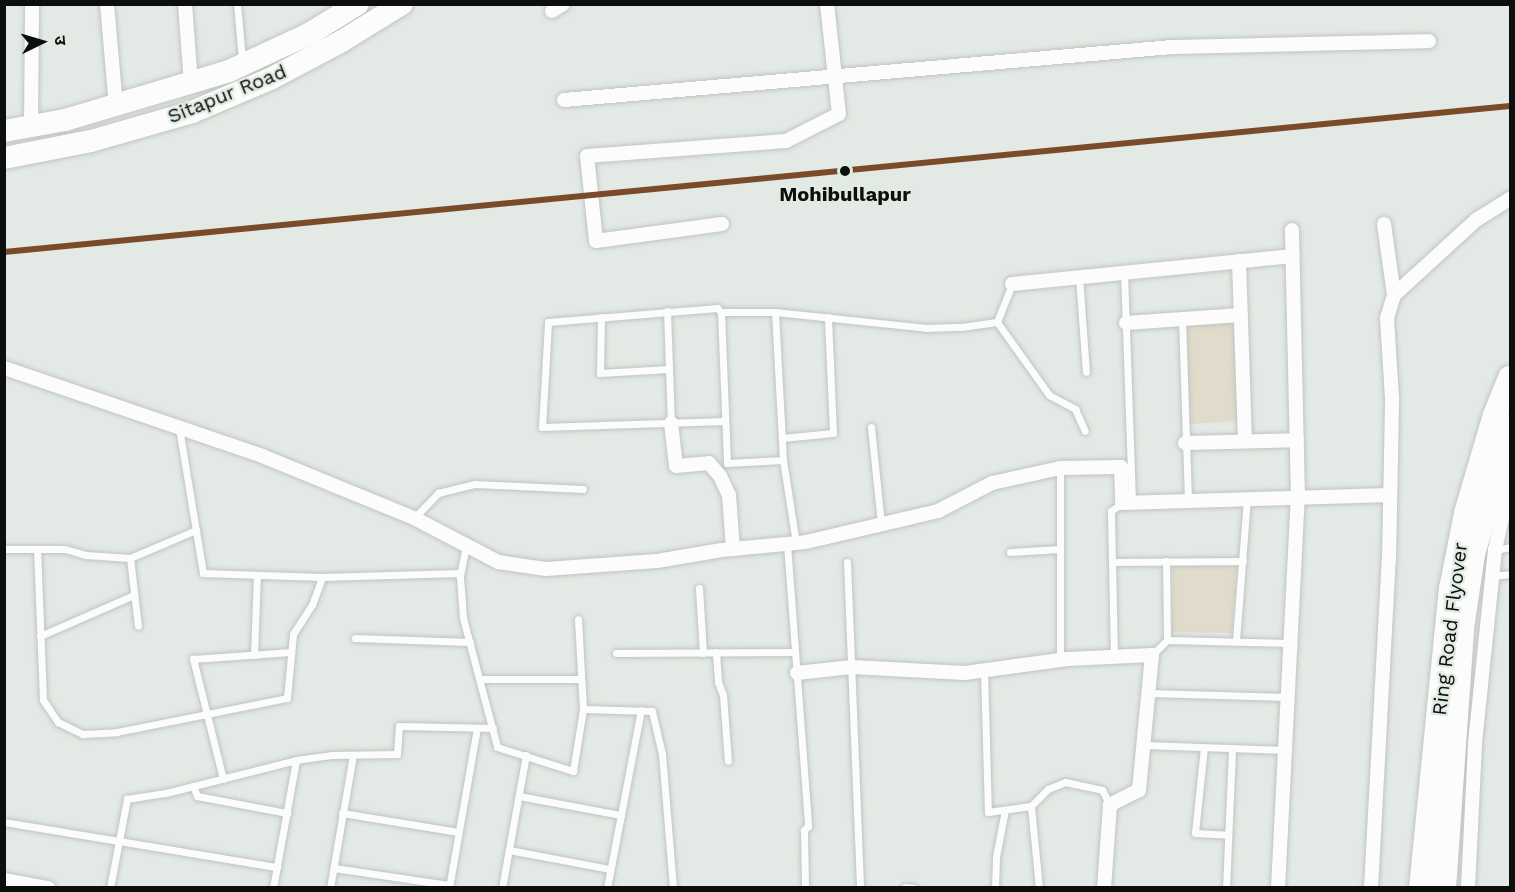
<!DOCTYPE html>
<html>
<head>
<meta charset="utf-8">
<style>
	body { margin:0 }
	#map { position:relative; width:1515px; height:892px; overflow:hidden; background:#e3e9e4; font-family:"Work Sans","Noto Sans Devanagari",sans-serif }
	div>[style] { position:absolute }
	.green>* { inset:0; background:#e0dbcb }
	.roads { filter:drop-shadow(0 0 2px #c0c5c1) drop-shadow(0 0 2px #c0c5c1) }
	.service>* { height:7px; margin:-3.5px; padding:0 3.5px; transform-origin:3.5px; border-radius:3.5px; background:#fbfcfb }
	.minor>* { height:14px; margin:-7px; padding:0 7px; transform-origin:7px; border-radius:7px; background:#fbfcfb }
	.primary>* { height:22px; margin:-11px; padding:0 11px; transform-origin:11px; border-radius:11px; background:#fbfcfb }
	.trunk>* { height:24px; margin:-12px; padding:0 12px; transform-origin:12px; border-radius:12px; background:#fbfcfb }
	.rail-1>* { height:6px; margin:-3px; padding:0 3px; transform-origin:3px; border-radius:3px; background:#7a4b2a }
	.dots>* { width:16px; height:16px; translate:-50% -50%; box-sizing:border-box; border:3px solid #e1ebe2; border-radius:50% }
	span { translate:-50% -50%; white-space:nowrap; text-align:center; line-height:1.15; -webkit-text-stroke:4.5px #e1ebe2; paint-order:stroke }
	.street-label { font-size:20px; color:#0c0f0c }
	.stop-label { font-size:20px; color:#0c0f0c; font-weight:700 }
	.frame { position:absolute; inset:0; border:6px solid #0c0f0c; pointer-events:none }
	.north { position:absolute; left:12px; top:12px; width:60px; height:60px; -webkit-text-stroke:4px #e1ebe2; paint-order:stroke; rotate:85deg; font-size:16px; font-weight:700; line-height:24px; text-align:center; color:#0c0f0c }
	.north::after { content:''; display:block; margin:auto; width:21px; height:27px; background:#0c0f0c; clip-path:polygon(50% 0,100% 100%,50% 72%,0 100%) }
</style>
</head>
<body>
<div id="map">
	<div class="green">
		<div style="clip-path:polygon(1235px 323px,1239px 421px,1190px 424px,1186px 325px)"></div>
		<div style="clip-path:polygon(1173px 566px,1237px 567px,1232px 633px,1172px 632px)"></div>
	</div>
	<div class="roads">
		<div class="service">
			<div style="left:237px;top:4px;width:55px;rotate:84.8deg"></div>
			<div style="left:1124px;top:272px;width:231px;rotate:88deg"></div>
			<div style="left:1079px;top:277px;width:95px;rotate:85.8deg"></div>
			<div style="left:1012px;top:284px;width:41px;rotate:111.5deg"></div>
			<div style="left:997px;top:322px;width:90px;rotate:54.5deg"></div>
			<div style="left:1049px;top:395px;width:30px;rotate:28deg"></div>
			<div style="left:1075px;top:409px;width:24px;rotate:66deg"></div>
			<div style="left:667px;top:311px;width:112px;rotate:88deg"></div>
			<div style="left:721px;top:312px;width:151px;rotate:87.7deg"></div>
			<div style="left:727px;top:463px;width:56px;rotate:-3.1deg"></div>
			<div style="left:775px;top:312px;width:148px;rotate:86.9deg"></div>
			<div style="left:783px;top:460px;width:84px;rotate:81.1deg"></div>
			<div style="left:601px;top:317px;width:56px;rotate:91deg"></div>
			<div style="left:600px;top:373px;width:69px;rotate:-3.3deg"></div>
			<div style="left:1182px;top:319px;width:182px;rotate:88.1deg"></div>
			<div style="left:725px;top:421px;width:183px;rotate:178.1deg"></div>
			<div style="left:542px;top:427px;width:105px;rotate:-86.7deg"></div>
			<div style="left:548px;top:322px;width:170px;rotate:-4.7deg"></div>
			<div style="left:717px;top:308px;width:6px;rotate:45deg"></div>
			<div style="left:721px;top:312px;width:54px"></div>
			<div style="left:775px;top:312px;width:152px;rotate:6deg"></div>
			<div style="left:926px;top:328px;width:35px;rotate:-2deg"></div>
			<div style="left:961px;top:327px;width:36px;rotate:-8deg"></div>
			<div style="left:871px;top:427px;width:97px;rotate:84.1deg"></div>
			<div style="left:179px;top:428px;width:147px;rotate:80.6deg"></div>
			<div style="left:203px;top:573px;width:119px;rotate:1.9deg"></div>
			<div style="left:322px;top:577px;width:138px;rotate:-1.7deg"></div>
			<div style="left:782px;top:438px;width:51px;rotate:-5.6deg"></div>
			<div style="left:833px;top:433px;width:116px;rotate:-92.5deg"></div>
			<div style="left:414px;top:518px;width:35px;rotate:-46deg"></div>
			<div style="left:438px;top:493px;width:38px;rotate:-14deg"></div>
			<div style="left:475px;top:484px;width:108px;rotate:2.7deg"></div>
			<div style="left:787px;top:544px;width:283px;rotate:85.7deg"></div>
			<div style="left:808px;top:826px;width:6px;rotate:135deg"></div>
			<div style="left:804px;top:830px;width:58px;rotate:89deg"></div>
			<div style="left:466px;top:545px;width:33px;rotate:101deg"></div>
			<div style="left:460px;top:577px;width:41px;rotate:85.8deg"></div>
			<div style="left:463px;top:618px;width:133px;rotate:75.2deg"></div>
			<div style="left:497px;top:747px;width:80px;rotate:17.5deg"></div>
			<div style="left:573px;top:771px;width:63px;rotate:-80.8deg"></div>
			<div style="left:583px;top:709px;width:90px;rotate:-93.2deg"></div>
			<div style="left:4px;top:549px;width:61px"></div>
			<div style="left:65px;top:549px;width:22px;rotate:16deg"></div>
			<div style="left:86px;top:555px;width:44px;rotate:3.9deg"></div>
			<div style="left:130px;top:558px;width:72px;rotate:-23deg"></div>
			<div style="left:37px;top:549px;width:151px;rotate:87.7deg"></div>
			<div style="left:43px;top:700px;width:27px;rotate:56deg"></div>
			<div style="left:58px;top:722px;width:28px;rotate:26deg"></div>
			<div style="left:83px;top:734px;width:34px;rotate:-3deg"></div>
			<div style="left:117px;top:732px;width:173px;rotate:-11.3deg"></div>
			<div style="left:287px;top:698px;width:64px;rotate:-84.6deg"></div>
			<div style="left:293px;top:634px;width:35px;rotate:-57deg"></div>
			<div style="left:312px;top:605px;width:30px;rotate:-70deg"></div>
			<div style="left:1495px;top:550px;width:15px;rotate:-11deg"></div>
			<div style="left:1010px;top:552px;width:50px;rotate:-3.4deg"></div>
			<div style="left:130px;top:558px;width:68px;rotate:83.3deg"></div>
			<div style="left:847px;top:562px;width:326px;rotate:87.7deg"></div>
			<div style="left:1112px;top:562px;width:131px;rotate:-0.4deg"></div>
			<div style="left:1492px;top:576px;width:18px;rotate:-6deg"></div>
			<div style="left:699px;top:588px;width:65px;rotate:86.5deg"></div>
			<div style="left:40px;top:636px;width:103px;rotate:-23.6deg"></div>
			<div style="left:355px;top:638px;width:115px;rotate:2deg"></div>
			<div style="left:1167px;top:640px;width:124px;rotate:1.4deg"></div>
			<div style="left:1236px;top:641px;width:142px;rotate:-85.6deg"></div>
			<div style="left:716px;top:652px;width:30px;rotate:86deg"></div>
			<div style="left:718px;top:682px;width:14px;rotate:69deg"></div>
			<div style="left:723px;top:695px;width:66px;rotate:85.7deg"></div>
			<div style="left:616px;top:653px;width:179px;rotate:-0.3deg"></div>
			<div style="left:254px;top:655px;width:80px;rotate:-87.9deg"></div>
			<div style="left:1152px;top:655px;width:21px;rotate:-45deg"></div>
			<div style="left:1167px;top:640px;width:79px;rotate:-90.7deg"></div>
			<div style="left:1114px;top:657px;width:146px;rotate:-91.2deg"></div>
			<div style="left:1111px;top:511px;width:14px;rotate:-36deg"></div>
			<div style="left:1060px;top:660px;width:192px;rotate:-90deg"></div>
			<div style="left:984px;top:671px;width:141px;rotate:88.4deg"></div>
			<div style="left:988px;top:812px;width:43px;rotate:-7.9deg"></div>
			<div style="left:480px;top:679px;width:101px"></div>
			<div style="left:1149px;top:693px;width:139px;rotate:1.6deg"></div>
			<div style="left:583px;top:709px;width:69px;rotate:1.7deg"></div>
			<div style="left:652px;top:711px;width:44px;rotate:76.9deg"></div>
			<div style="left:662px;top:754px;width:134px;rotate:85.3deg"></div>
			<div style="left:1144px;top:745px;width:141px;rotate:2deg"></div>
			<div style="left:1204px;top:747px;width:86px;rotate:96deg"></div>
			<div style="left:1195px;top:833px;width:33px;rotate:3deg"></div>
			<div style="left:223px;top:779px;width:124px;rotate:-104deg"></div>
			<div style="left:193px;top:659px;width:98px;rotate:-4.1deg"></div>
			<div style="left:193px;top:786px;width:11px;rotate:68deg"></div>
			<div style="left:197px;top:796px;width:92px;rotate:10.7deg"></div>
			<div style="left:519px;top:796px;width:104px;rotate:10.6deg"></div>
			<div style="left:342px;top:813px;width:118px;rotate:9.3deg"></div>
			<div style="left:4px;top:822px;width:277px;rotate:9.4deg"></div>
			<div style="left:509px;top:850px;width:103px;rotate:10.7deg"></div>
			<div style="left:334px;top:868px;width:116px;rotate:8.4deg"></div>
			<div style="left:905px;top:887px;width:9px;rotate:6deg"></div>
			<div style="left:110px;top:888px;width:91px;rotate:-79.2deg"></div>
			<div style="left:127px;top:799px;width:39px;rotate:-9deg"></div>
			<div style="left:166px;top:793px;width:134px;rotate:-14.2deg"></div>
			<div style="left:296px;top:760px;width:35px;rotate:-8deg"></div>
			<div style="left:331px;top:755px;width:66px;rotate:-0.9deg"></div>
			<div style="left:397px;top:754px;width:28px;rotate:-86deg"></div>
			<div style="left:399px;top:726px;width:94px;rotate:1.2deg"></div>
			<div style="left:273px;top:888px;width:130px;rotate:-79.8deg"></div>
			<div style="left:330px;top:888px;width:135px;rotate:-80.2deg"></div>
			<div style="left:449px;top:888px;width:162px;rotate:-80.1deg"></div>
			<div style="left:502px;top:888px;width:135px;rotate:-79.8deg"></div>
			<div style="left:607px;top:888px;width:181px;rotate:-79.2deg"></div>
			<div style="left:995px;top:888px;width:31px;rotate:-88deg"></div>
			<div style="left:996px;top:857px;width:48px;rotate:-79.2deg"></div>
			<div style="left:1039px;top:888px;width:82px;rotate:-95.6deg"></div>
			<div style="left:1031px;top:806px;width:24px;rotate:-45deg"></div>
			<div style="left:1048px;top:789px;width:18px;rotate:-22deg"></div>
			<div style="left:1065px;top:782px;width:38px;rotate:12deg"></div>
			<div style="left:1102px;top:790px;width:17px;rotate:62deg"></div>
			<div style="left:1226px;top:888px;width:140px;rotate:-87.5deg"></div>
		</div>
		<div class="minor">
			<div style="left:107px;top:4px;width:102px;rotate:85deg"></div>
			<div style="left:185px;top:4px;width:80px;rotate:85.7deg"></div>
			<div style="left:552px;top:11px;width:13px;rotate:-32deg"></div>
			<div style="left:564px;top:100px;width:610px;rotate:-4.98deg"></div>
			<div style="left:1172px;top:47px;width:257px;rotate:-1.3deg"></div>
			<div style="left:31px;top:126px;width:122px;rotate:-89.5deg"></div>
			<div style="left:722px;top:224px;width:127px;rotate:172.3deg"></div>
			<div style="left:596px;top:241px;width:85px;rotate:-96deg"></div>
			<div style="left:587px;top:156px;width:200px;rotate:-4.3deg"></div>
			<div style="left:786px;top:141px;width:59px;rotate:-27deg"></div>
			<div style="left:839px;top:114px;width:111px;rotate:-96.2deg"></div>
			<div style="left:1384px;top:224px;width:72px;rotate:82deg"></div>
			<div style="left:1239px;top:261px;width:180px;rotate:88.1deg"></div>
			<div style="left:1012px;top:284px;width:282px;rotate:-5.7deg"></div>
			<div style="left:1126px;top:323px;width:115px;rotate:-4deg"></div>
			<div style="left:4px;top:368px;width:273px;rotate:18.8deg"></div>
			<div style="left:262px;top:456px;width:164px;rotate:22.2deg"></div>
			<div style="left:414px;top:518px;width:95px;rotate:27.6deg"></div>
			<div style="left:498px;top:562px;width:49px;rotate:8.3deg"></div>
			<div style="left:546px;top:569px;width:111px;rotate:-4.1deg"></div>
			<div style="left:657px;top:561px;width:66px;rotate:-9.6deg"></div>
			<div style="left:722px;top:550px;width:84px;rotate:-5.4deg"></div>
			<div style="left:806px;top:542px;width:136px;rotate:-13.2deg"></div>
			<div style="left:938px;top:511px;width:61px;rotate:-27.4deg"></div>
			<div style="left:992px;top:483px;width:70px;rotate:-12.4deg"></div>
			<div style="left:1060px;top:468px;width:61px;rotate:-0.9deg"></div>
			<div style="left:1121px;top:467px;width:36px;rotate:88deg"></div>
			<div style="left:1122px;top:503px;width:268px;rotate:-1.7deg"></div>
			<div style="left:671px;top:423px;width:43px;rotate:83.4deg"></div>
			<div style="left:676px;top:466px;width:33px;rotate:-5deg"></div>
			<div style="left:709px;top:463px;width:17px;rotate:50deg"></div>
			<div style="left:720px;top:476px;width:21px;rotate:65deg"></div>
			<div style="left:729px;top:495px;width:54px;rotate:85.8deg"></div>
			<div style="left:1185px;top:443px;width:112px;rotate:-1.5deg"></div>
			<div style="left:797px;top:673px;width:55px;rotate:-6.2deg"></div>
			<div style="left:852px;top:667px;width:113px;rotate:3deg"></div>
			<div style="left:965px;top:673px;width:103px;rotate:-7.8deg"></div>
			<div style="left:1067px;top:659px;width:85px;rotate:-2.7deg"></div>
			<div style="left:1152px;top:655px;width:136px;rotate:95.5deg"></div>
			<div style="left:1139px;top:790px;width:33px;rotate:153deg"></div>
			<div style="left:1110px;top:805px;width:83px;rotate:94.1deg"></div>
			<div style="left:4px;top:880px;width:45px;rotate:10.3deg"></div>
			<div style="left:1278px;top:888px;width:391px;rotate:-87.1deg"></div>
			<div style="left:1298px;top:498px;width:268px;rotate:-91.3deg"></div>
			<div style="left:1371px;top:888px;width:328px;rotate:-86.9deg"></div>
			<div style="left:1389px;top:560px;width:162px;rotate:-88.9deg"></div>
			<div style="left:1392px;top:398px;width:80px;rotate:-93.6deg"></div>
			<div style="left:1387px;top:318px;width:24px;rotate:-73deg"></div>
			<div style="left:1394px;top:295px;width:111px;rotate:-42.4deg"></div>
			<div style="left:1476px;top:220px;width:40px;rotate:-32deg"></div>
			<div style="left:1468px;top:888px;width:145px;rotate:-87.2deg"></div>
			<div style="left:1475px;top:743px;width:194px;rotate:-84.1deg"></div>
			<div style="left:1495px;top:550px;width:71px;rotate:-77.7deg"></div>
		</div>
		<div class="primary">
			<div style="left:4px;top:131px;width:62px;rotate:-10.2deg"></div>
			<div style="left:65px;top:120px;width:171px;rotate:-16.6deg"></div>
			<div style="left:229px;top:71px;width:88px;rotate:-24.8deg"></div>
			<div style="left:309px;top:34px;width:57px;rotate:-31.5deg"></div>
			<div style="left:4px;top:158px;width:89px;rotate:-11.1deg"></div>
			<div style="left:91px;top:141px;width:105px;rotate:-16deg"></div>
			<div style="left:192px;top:112px;width:85px;rotate:-22.9deg"></div>
			<div style="left:270px;top:79px;width:81px;rotate:-27.8deg"></div>
			<div style="left:342px;top:41px;width:70px;rotate:-31.7deg"></div>
		</div>
		<div class="trunk">
			<div style="left:1421px;top:888px;width:301px;rotate:-84.3deg"></div>
			<div style="left:1451px;top:589px;width:77px;rotate:-78.8deg"></div>
			<div style="left:1466px;top:513px;width:102px;rotate:-73.5deg"></div>
			<div style="left:1495px;top:415px;width:40px;rotate:-68deg"></div>
			<div style="left:1444px;top:888px;width:261px;rotate:-86deg"></div>
			<div style="left:1462px;top:628px;width:75px;rotate:-81.5deg"></div>
			<div style="left:1473px;top:554px;width:133px;rotate:-73.9deg"></div>
		</div>
	</div>
	<div class="rail-1">
		<div style="left:4px;top:252px;width:1513px;rotate:-5.54deg"></div>
	</div>
	<div class="dots">
		<div style="left:845px;top:171px;background:#0c0f0c"></div>
	</div>
	<div class="street-label">
		<span style="left:227px;top:94px;rotate:-22deg">Sitapur Road</span>
		<span style="left:1450px;top:629px;rotate:-83deg">Ring Road Flyover</span>
	</div>
	<div class="stop-label">
		<span style="left:845px;top:194px">Mohibullapur</span>
	</div>
	<div class="frame"></div>
	<div class="north">उ</div>
</div>
</body>
</html>
